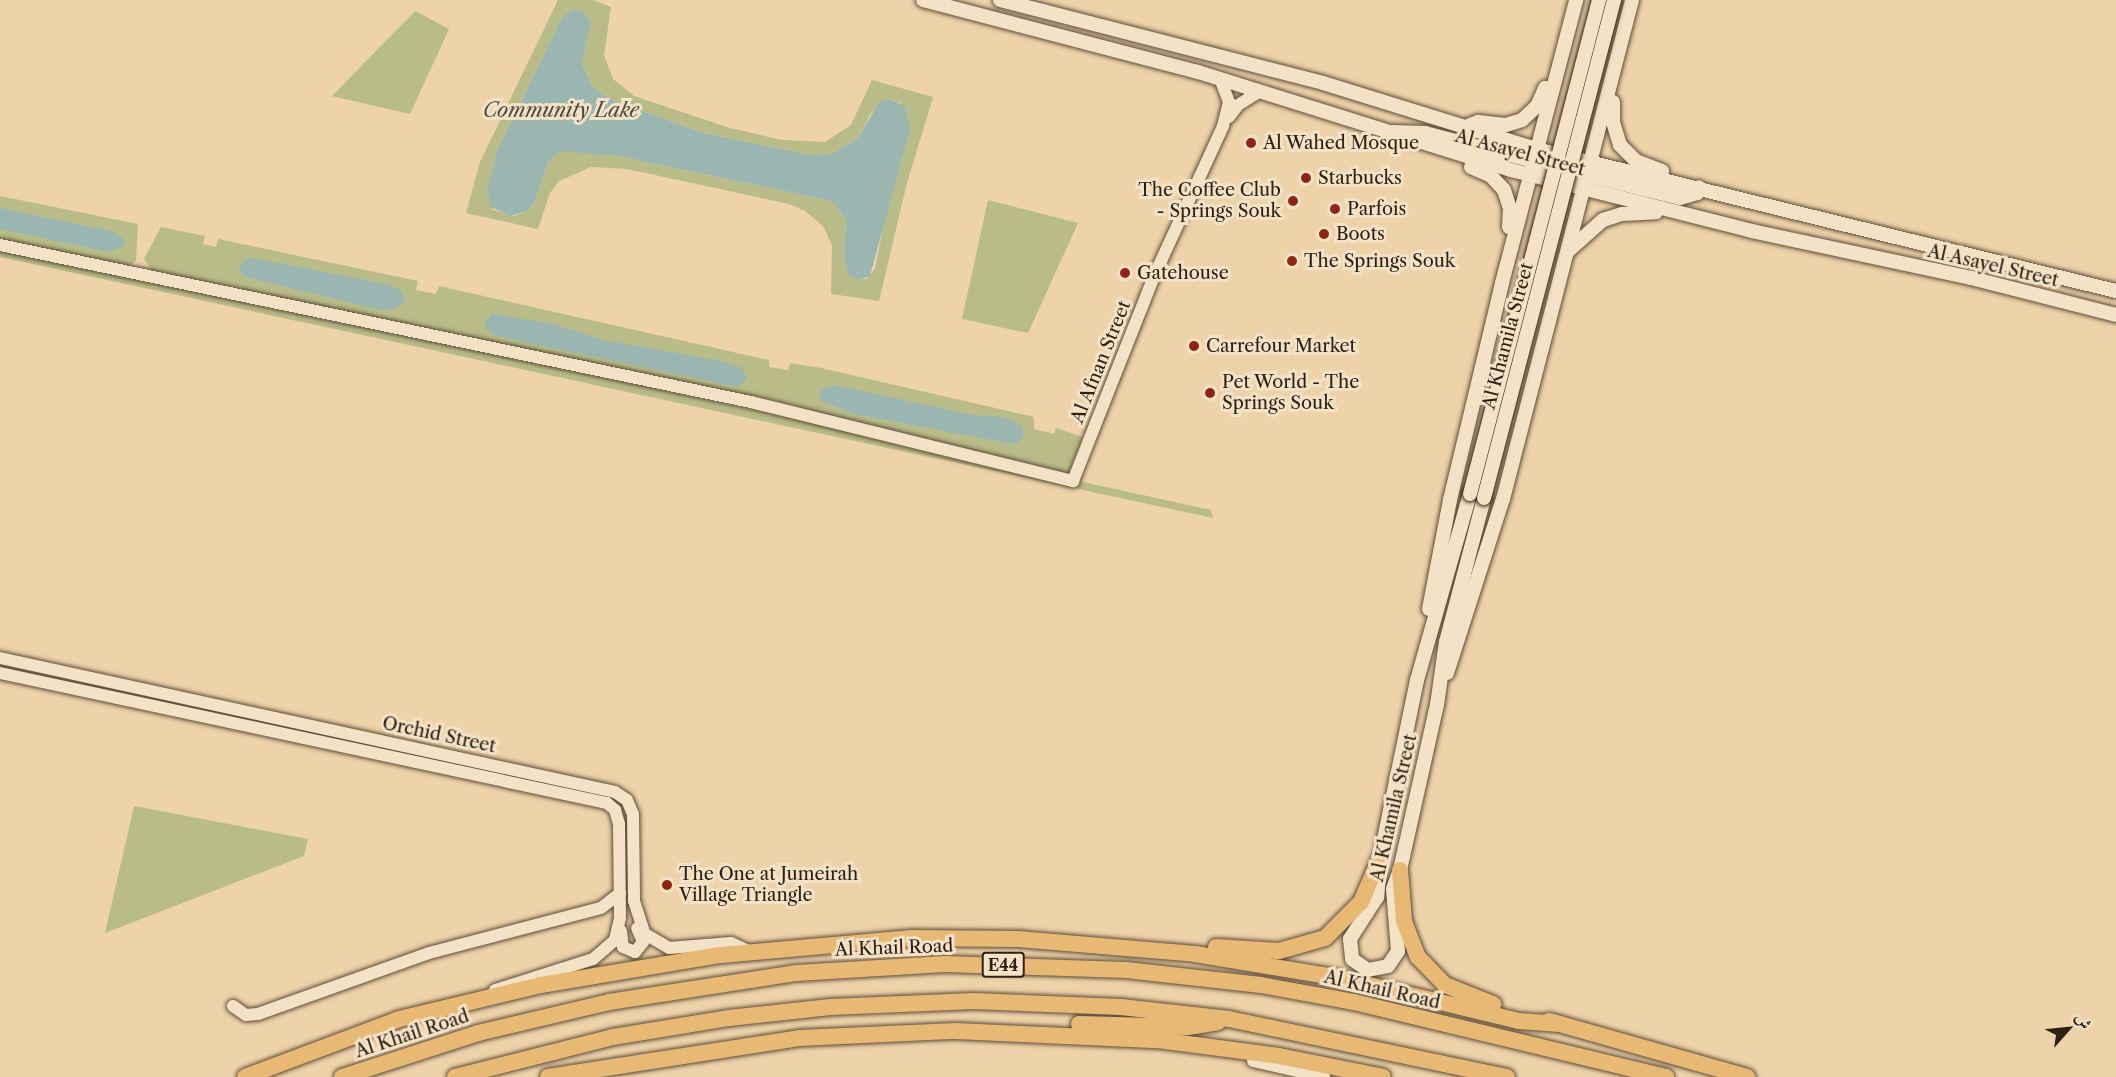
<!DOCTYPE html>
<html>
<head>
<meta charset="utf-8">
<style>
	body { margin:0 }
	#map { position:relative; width:2116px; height:1077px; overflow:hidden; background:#eed2a9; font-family:"Libre Caslon Text",Amiri,serif }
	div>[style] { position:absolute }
	.green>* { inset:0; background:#b9bc88 }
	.water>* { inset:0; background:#9bb6b0 }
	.roads { filter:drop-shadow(0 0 2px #5d4d3a) drop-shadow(0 0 2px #5d4d3a) }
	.tertiary>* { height:12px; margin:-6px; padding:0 6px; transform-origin:6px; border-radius:6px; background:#f4e2c7 }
	.secondary>* { height:14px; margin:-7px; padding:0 7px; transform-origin:7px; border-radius:7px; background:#f4e2c7 }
	.motorway>* { height:16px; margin:-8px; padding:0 8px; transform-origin:8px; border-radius:8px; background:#e7b974 }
	.bridges { filter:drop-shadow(0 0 2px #2d2115) drop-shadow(0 0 2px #2d2115) }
	.secondary-bridge>* { height:14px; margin:-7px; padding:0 7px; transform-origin:7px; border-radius:7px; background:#f4e2c7 }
	.dots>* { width:16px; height:16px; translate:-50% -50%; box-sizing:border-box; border:3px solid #f4e2c7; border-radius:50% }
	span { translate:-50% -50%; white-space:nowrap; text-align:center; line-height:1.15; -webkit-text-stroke:6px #f4e2c7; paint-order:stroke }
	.shield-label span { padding:2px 4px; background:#f4e2c7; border:2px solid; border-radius:4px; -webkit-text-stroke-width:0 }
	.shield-label { font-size:16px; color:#2d2115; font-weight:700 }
	.poi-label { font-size:18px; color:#2d2115 }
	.left { translate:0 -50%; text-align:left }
	.right { translate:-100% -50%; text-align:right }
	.street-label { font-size:18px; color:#2d2115 }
	.water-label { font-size:20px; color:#4e4e44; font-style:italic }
	.north { position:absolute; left:2038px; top:999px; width:60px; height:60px; -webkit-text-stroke:4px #f4e2c7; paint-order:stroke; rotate:63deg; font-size:16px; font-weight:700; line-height:24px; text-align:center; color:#2d2115 }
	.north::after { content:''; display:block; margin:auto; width:21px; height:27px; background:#2d2115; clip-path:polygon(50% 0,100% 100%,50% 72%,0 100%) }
</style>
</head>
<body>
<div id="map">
	<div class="green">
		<div style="clip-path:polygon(evenodd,558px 0,593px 0,611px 7px,604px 55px,613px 79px,634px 96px,730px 128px,782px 140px,825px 142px,851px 125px,872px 80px,933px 97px,907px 183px,879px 301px,831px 294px,832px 245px,823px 226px,805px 211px,789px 204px,627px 169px,591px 167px,559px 181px,550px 193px,538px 229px,466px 213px,480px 162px,558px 0,580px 10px,591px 23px,582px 64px,594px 89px,614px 101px,704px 133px,810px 155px,831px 154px,858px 138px,871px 113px,889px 99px,902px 104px,903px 156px,887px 208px,875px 269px,866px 279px,848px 275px,844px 257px,846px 220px,832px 201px,618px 156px,560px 150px,548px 162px,535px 202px,527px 211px,514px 216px,493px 210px,487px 188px,497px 151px,562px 17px,580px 10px)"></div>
		<div style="clip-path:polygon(415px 11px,449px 29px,410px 114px,332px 96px)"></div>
		<div style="clip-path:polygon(0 196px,138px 224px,136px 261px,127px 267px,0 240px)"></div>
		<div style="clip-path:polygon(988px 200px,1078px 223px,1028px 333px,962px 319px)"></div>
		<div style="clip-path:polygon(161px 227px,205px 236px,203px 244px,216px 247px,218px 239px,418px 281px,416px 290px,436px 294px,439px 286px,769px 360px,769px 367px,788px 370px,790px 363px,821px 368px,1034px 417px,1034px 429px,1054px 434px,1056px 428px,1083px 437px,1069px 475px,964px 452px,777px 401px,154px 273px,144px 259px)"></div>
		<div style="clip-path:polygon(0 245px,1211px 510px,1213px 518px,0 257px)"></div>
		<div style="clip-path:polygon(134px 806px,308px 839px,304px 856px,105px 933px)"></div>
	</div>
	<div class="water">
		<div style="clip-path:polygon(573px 10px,583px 11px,591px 23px,582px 64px,594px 89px,614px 101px,704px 133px,810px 155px,831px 154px,858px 138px,879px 102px,889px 99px,905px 106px,910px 130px,870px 276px,858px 280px,848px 275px,844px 257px,846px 220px,832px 201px,618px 156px,560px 151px,548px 162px,535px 202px,527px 211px,510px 216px,491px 207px,487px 188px,497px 151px,562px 17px)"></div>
		<div style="clip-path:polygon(0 208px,111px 231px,123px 237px,125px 245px,109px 252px,0 229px)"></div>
		<div style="clip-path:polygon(248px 257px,386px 284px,401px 290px,405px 301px,394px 309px,381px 310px,245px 277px,238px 268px)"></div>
		<div style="clip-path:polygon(492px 314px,553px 324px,607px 341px,717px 360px,742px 368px,747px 379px,737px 387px,492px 335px,484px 324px)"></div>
		<div style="clip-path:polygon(834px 385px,973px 415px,1004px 417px,1022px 426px,1024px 436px,1018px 443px,1008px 443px,854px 414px,820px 400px,820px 390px)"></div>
	</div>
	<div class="roads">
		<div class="tertiary">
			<div style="left:1229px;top:117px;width:15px;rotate:-53deg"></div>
			<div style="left:1238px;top:105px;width:25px;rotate:-32deg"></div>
			<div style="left:0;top:245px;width:767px;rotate:11.81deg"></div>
			<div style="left:751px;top:402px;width:332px;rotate:13.8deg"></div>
			<div style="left:1073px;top:481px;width:223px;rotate:-68.4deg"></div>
			<div style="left:1155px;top:274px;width:163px;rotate:-65.3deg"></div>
			<div style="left:1223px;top:126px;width:25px;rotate:-76deg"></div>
			<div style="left:1229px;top:102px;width:25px;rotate:-111deg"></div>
			<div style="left:0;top:658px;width:629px;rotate:12.29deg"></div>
			<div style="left:615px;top:792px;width:14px;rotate:34deg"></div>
			<div style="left:627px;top:800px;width:15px;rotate:67deg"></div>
			<div style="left:633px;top:814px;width:87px;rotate:89.3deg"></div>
			<div style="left:634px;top:901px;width:35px;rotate:72deg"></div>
			<div style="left:645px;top:934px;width:28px;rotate:30deg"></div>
			<div style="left:669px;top:948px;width:62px;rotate:-4.6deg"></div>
			<div style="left:731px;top:943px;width:19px;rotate:25deg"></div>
			<div style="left:0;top:673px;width:621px;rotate:12.09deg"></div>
			<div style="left:607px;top:803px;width:11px;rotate:41deg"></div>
			<div style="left:615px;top:810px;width:15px;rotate:74deg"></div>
			<div style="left:619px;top:824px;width:94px;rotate:89.4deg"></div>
			<div style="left:620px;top:918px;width:23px;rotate:103deg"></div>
			<div style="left:615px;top:940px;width:29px;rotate:139deg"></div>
			<div style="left:593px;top:959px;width:103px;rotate:162.4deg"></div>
			<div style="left:621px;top:931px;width:16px;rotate:83deg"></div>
			<div style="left:623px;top:947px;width:13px;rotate:23deg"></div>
			<div style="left:635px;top:952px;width:13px;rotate:-51deg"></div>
			<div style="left:643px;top:942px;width:15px;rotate:-113deg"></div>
			<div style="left:233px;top:1006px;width:16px;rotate:35deg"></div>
			<div style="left:246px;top:1015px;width:12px;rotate:-5deg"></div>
			<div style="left:258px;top:1014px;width:182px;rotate:-19.6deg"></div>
			<div style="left:429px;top:953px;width:178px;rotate:-14.7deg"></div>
			<div style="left:601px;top:908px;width:24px;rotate:-38deg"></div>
			<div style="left:1253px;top:1061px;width:73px;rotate:12.7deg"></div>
		</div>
		<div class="secondary">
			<div style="left:923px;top:0;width:284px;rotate:14.7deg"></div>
			<div style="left:1198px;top:72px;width:328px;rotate:17.4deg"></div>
			<div style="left:1511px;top:170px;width:249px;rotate:14.2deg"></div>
			<div style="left:1752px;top:231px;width:224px;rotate:12.1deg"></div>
			<div style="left:1971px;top:278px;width:150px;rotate:14.3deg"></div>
			<div style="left:1000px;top:0;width:333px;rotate:14.4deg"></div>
			<div style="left:1323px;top:83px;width:223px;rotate:17.2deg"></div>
			<div style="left:1536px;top:149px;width:597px;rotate:13.76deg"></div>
			<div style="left:1613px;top:102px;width:20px;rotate:90deg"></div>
			<div style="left:1613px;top:122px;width:24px;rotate:73deg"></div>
			<div style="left:1620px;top:145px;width:23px;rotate:45deg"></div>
			<div style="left:1636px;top:161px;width:28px;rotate:21deg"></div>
			<div style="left:1470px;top:125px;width:9px;rotate:-21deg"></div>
			<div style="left:1478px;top:122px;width:28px;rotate:6deg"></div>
			<div style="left:1506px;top:125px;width:17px;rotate:-17deg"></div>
			<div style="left:1522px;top:120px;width:21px;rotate:-43deg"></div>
			<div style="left:1537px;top:106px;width:20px;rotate:-66deg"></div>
			<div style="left:1393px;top:132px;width:32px;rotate:2deg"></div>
			<div style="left:1425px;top:133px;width:120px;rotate:14.5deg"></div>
			<div style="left:1471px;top:167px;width:22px;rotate:24deg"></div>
			<div style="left:1491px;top:176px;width:19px;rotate:47deg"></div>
			<div style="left:1504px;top:190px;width:19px;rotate:72deg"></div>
			<div style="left:1510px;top:208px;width:19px;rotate:93deg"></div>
			<div style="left:1543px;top:172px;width:35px;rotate:2deg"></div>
			<div style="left:1578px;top:173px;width:105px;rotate:13.8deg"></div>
			<div style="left:1680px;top:198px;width:18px;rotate:-16deg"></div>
			<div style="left:1697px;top:193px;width:6px;rotate:-72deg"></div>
			<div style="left:1568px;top:251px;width:47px;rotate:-41.5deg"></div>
			<div style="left:1603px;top:220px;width:20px;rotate:-18deg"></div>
			<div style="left:1622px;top:214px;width:34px;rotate:-3deg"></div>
			<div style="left:1470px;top:494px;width:193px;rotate:105.9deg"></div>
			<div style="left:1417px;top:680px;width:182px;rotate:101.7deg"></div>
			<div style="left:1380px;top:858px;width:39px;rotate:94deg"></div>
			<div style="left:1377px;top:897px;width:50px;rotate:122.7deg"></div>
			<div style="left:1350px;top:939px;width:20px;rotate:84deg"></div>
			<div style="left:1352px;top:959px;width:19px;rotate:35deg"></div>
			<div style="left:1368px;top:970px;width:20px;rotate:-11deg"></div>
			<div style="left:1388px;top:966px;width:18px;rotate:-56deg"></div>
			<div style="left:1398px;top:951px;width:62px;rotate:-94.6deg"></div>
			<div style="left:1393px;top:889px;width:20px;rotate:-70deg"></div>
			<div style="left:1400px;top:870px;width:169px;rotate:-77.4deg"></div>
			<div style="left:1437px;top:705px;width:64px;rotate:-81.9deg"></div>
			<div style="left:1446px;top:642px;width:149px;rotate:-75.2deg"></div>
			<div style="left:1429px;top:609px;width:111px;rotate:-79.1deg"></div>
			<div style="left:1450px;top:500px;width:223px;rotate:-76.5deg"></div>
			<div style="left:1502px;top:283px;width:293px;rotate:-75.3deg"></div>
			<div style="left:1447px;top:673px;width:183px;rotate:-72.2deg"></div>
			<div style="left:1503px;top:499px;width:515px;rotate:-75.51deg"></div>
		</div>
		<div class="motorway">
			<div style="left:1400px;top:870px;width:51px;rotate:85.5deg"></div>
			<div style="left:1404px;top:921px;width:39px;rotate:69deg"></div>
			<div style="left:1418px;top:957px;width:39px;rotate:46deg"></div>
			<div style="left:1445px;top:985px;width:52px;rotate:21.6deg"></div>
			<div style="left:1216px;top:947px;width:63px;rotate:3.6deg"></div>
			<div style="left:1279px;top:951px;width:48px;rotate:-15.8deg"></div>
			<div style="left:1325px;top:938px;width:51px;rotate:-45deg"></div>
			<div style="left:1361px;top:902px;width:48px;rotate:-66.6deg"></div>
			<div style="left:1549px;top:1021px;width:206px;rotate:15.8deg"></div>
			<div style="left:1079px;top:1024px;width:109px;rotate:1.6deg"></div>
			<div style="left:1188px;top:1027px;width:30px;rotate:-9deg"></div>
			<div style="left:245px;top:1077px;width:165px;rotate:-20.6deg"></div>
			<div style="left:399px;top:1019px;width:146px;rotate:-13.5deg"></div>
			<div style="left:541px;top:985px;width:182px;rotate:-9.5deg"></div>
			<div style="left:721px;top:955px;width:192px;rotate:-5.1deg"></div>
			<div style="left:912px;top:938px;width:106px;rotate:0.5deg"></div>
			<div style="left:1018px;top:939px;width:178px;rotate:4.8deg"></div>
			<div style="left:1195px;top:954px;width:147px;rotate:9.4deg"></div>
			<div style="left:1340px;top:978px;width:184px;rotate:13.5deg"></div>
			<div style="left:1519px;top:1021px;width:41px;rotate:4.2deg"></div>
			<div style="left:342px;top:1077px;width:143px;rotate:-17.9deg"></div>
			<div style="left:478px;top:1033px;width:135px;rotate:-13.3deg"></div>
			<div style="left:609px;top:1002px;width:190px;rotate:-8.8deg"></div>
			<div style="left:797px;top:973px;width:148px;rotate:-3.5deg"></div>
			<div style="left:945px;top:964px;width:181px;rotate:1.9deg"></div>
			<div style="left:1126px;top:970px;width:136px;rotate:6.3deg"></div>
			<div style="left:1261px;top:985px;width:95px;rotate:10.4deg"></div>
			<div style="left:1354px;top:1002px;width:321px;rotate:13.5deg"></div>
			<div style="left:455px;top:1077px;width:163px;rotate:-14.2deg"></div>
			<div style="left:613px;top:1037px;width:118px;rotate:-9.3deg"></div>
			<div style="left:729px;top:1018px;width:102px;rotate:-6.2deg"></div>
			<div style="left:830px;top:1007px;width:144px;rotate:-2.4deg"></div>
			<div style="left:974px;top:1001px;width:147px;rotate:2.3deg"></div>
			<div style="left:1121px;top:1007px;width:109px;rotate:6.3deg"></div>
			<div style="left:1229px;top:1019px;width:284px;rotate:11.8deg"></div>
			<div style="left:548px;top:1077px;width:254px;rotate:-8.8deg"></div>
			<div style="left:799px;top:1038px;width:157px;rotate:-2.6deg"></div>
			<div style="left:956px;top:1031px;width:202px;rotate:2.6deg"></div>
			<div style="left:1158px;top:1040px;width:122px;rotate:7.5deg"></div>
			<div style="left:1279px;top:1056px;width:106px;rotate:11.4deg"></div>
		</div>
	</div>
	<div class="bridges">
		<div class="secondary-bridge">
			<div style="left:1470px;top:494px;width:511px;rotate:-75.36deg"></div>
			<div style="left:1484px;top:498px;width:515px;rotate:-75.37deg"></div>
		</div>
	</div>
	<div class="dots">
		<div style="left:1251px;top:143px;background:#8f2418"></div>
		<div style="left:1306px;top:178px;background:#8f2418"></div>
		<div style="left:1293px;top:201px;background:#8f2418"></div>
		<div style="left:1335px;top:209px;background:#8f2418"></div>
		<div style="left:1324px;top:234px;background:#8f2418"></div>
		<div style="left:1292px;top:261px;background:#8f2418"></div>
		<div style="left:1125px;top:273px;background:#8f2418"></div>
		<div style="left:1194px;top:346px;background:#8f2418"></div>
		<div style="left:1210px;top:393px;background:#8f2418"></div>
		<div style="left:667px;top:885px;background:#8f2418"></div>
	</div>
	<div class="shield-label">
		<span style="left:1003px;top:965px">E44</span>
	</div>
	<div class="poi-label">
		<span class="left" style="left:1263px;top:143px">Al Wahed Mosque</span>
		<span class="left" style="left:1318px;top:178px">Starbucks</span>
		<span class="right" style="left:1281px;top:201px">The Coffee Club<br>- Springs Souk</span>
		<span class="left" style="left:1347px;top:209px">Parfois</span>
		<span class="left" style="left:1336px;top:234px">Boots</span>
		<span class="left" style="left:1304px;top:261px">The Springs Souk</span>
		<span class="left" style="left:1137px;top:273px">Gatehouse</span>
		<span class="left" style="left:1206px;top:346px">Carrefour Market</span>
		<span class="left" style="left:1222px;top:393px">Pet World - The<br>Springs Souk</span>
		<span class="left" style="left:679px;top:885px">The One at Jumeirah<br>Village Triangle</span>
	</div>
	<div class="street-label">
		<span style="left:1520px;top:153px;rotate:15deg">Al Asayel Street</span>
		<span style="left:1993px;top:266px;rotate:13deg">Al Asayel Street</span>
		<span style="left:1508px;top:336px;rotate:-75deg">Al Khamila Street</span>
		<span style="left:1101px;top:362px;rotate:-68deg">Al Afnan Street</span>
		<span style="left:439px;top:735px;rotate:12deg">Orchid Street</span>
		<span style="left:1394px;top:808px;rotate:-77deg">Al Khamila Street</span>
		<span style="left:894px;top:948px;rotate:-2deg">Al Khail Road</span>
		<span style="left:1382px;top:990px;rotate:13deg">Al Khail Road</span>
		<span style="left:412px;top:1034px;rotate:-18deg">Al Khail Road</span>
	</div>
	<div class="water-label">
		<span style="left:561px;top:110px">Community Lake</span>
	</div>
	<div class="north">ش</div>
</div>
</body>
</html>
